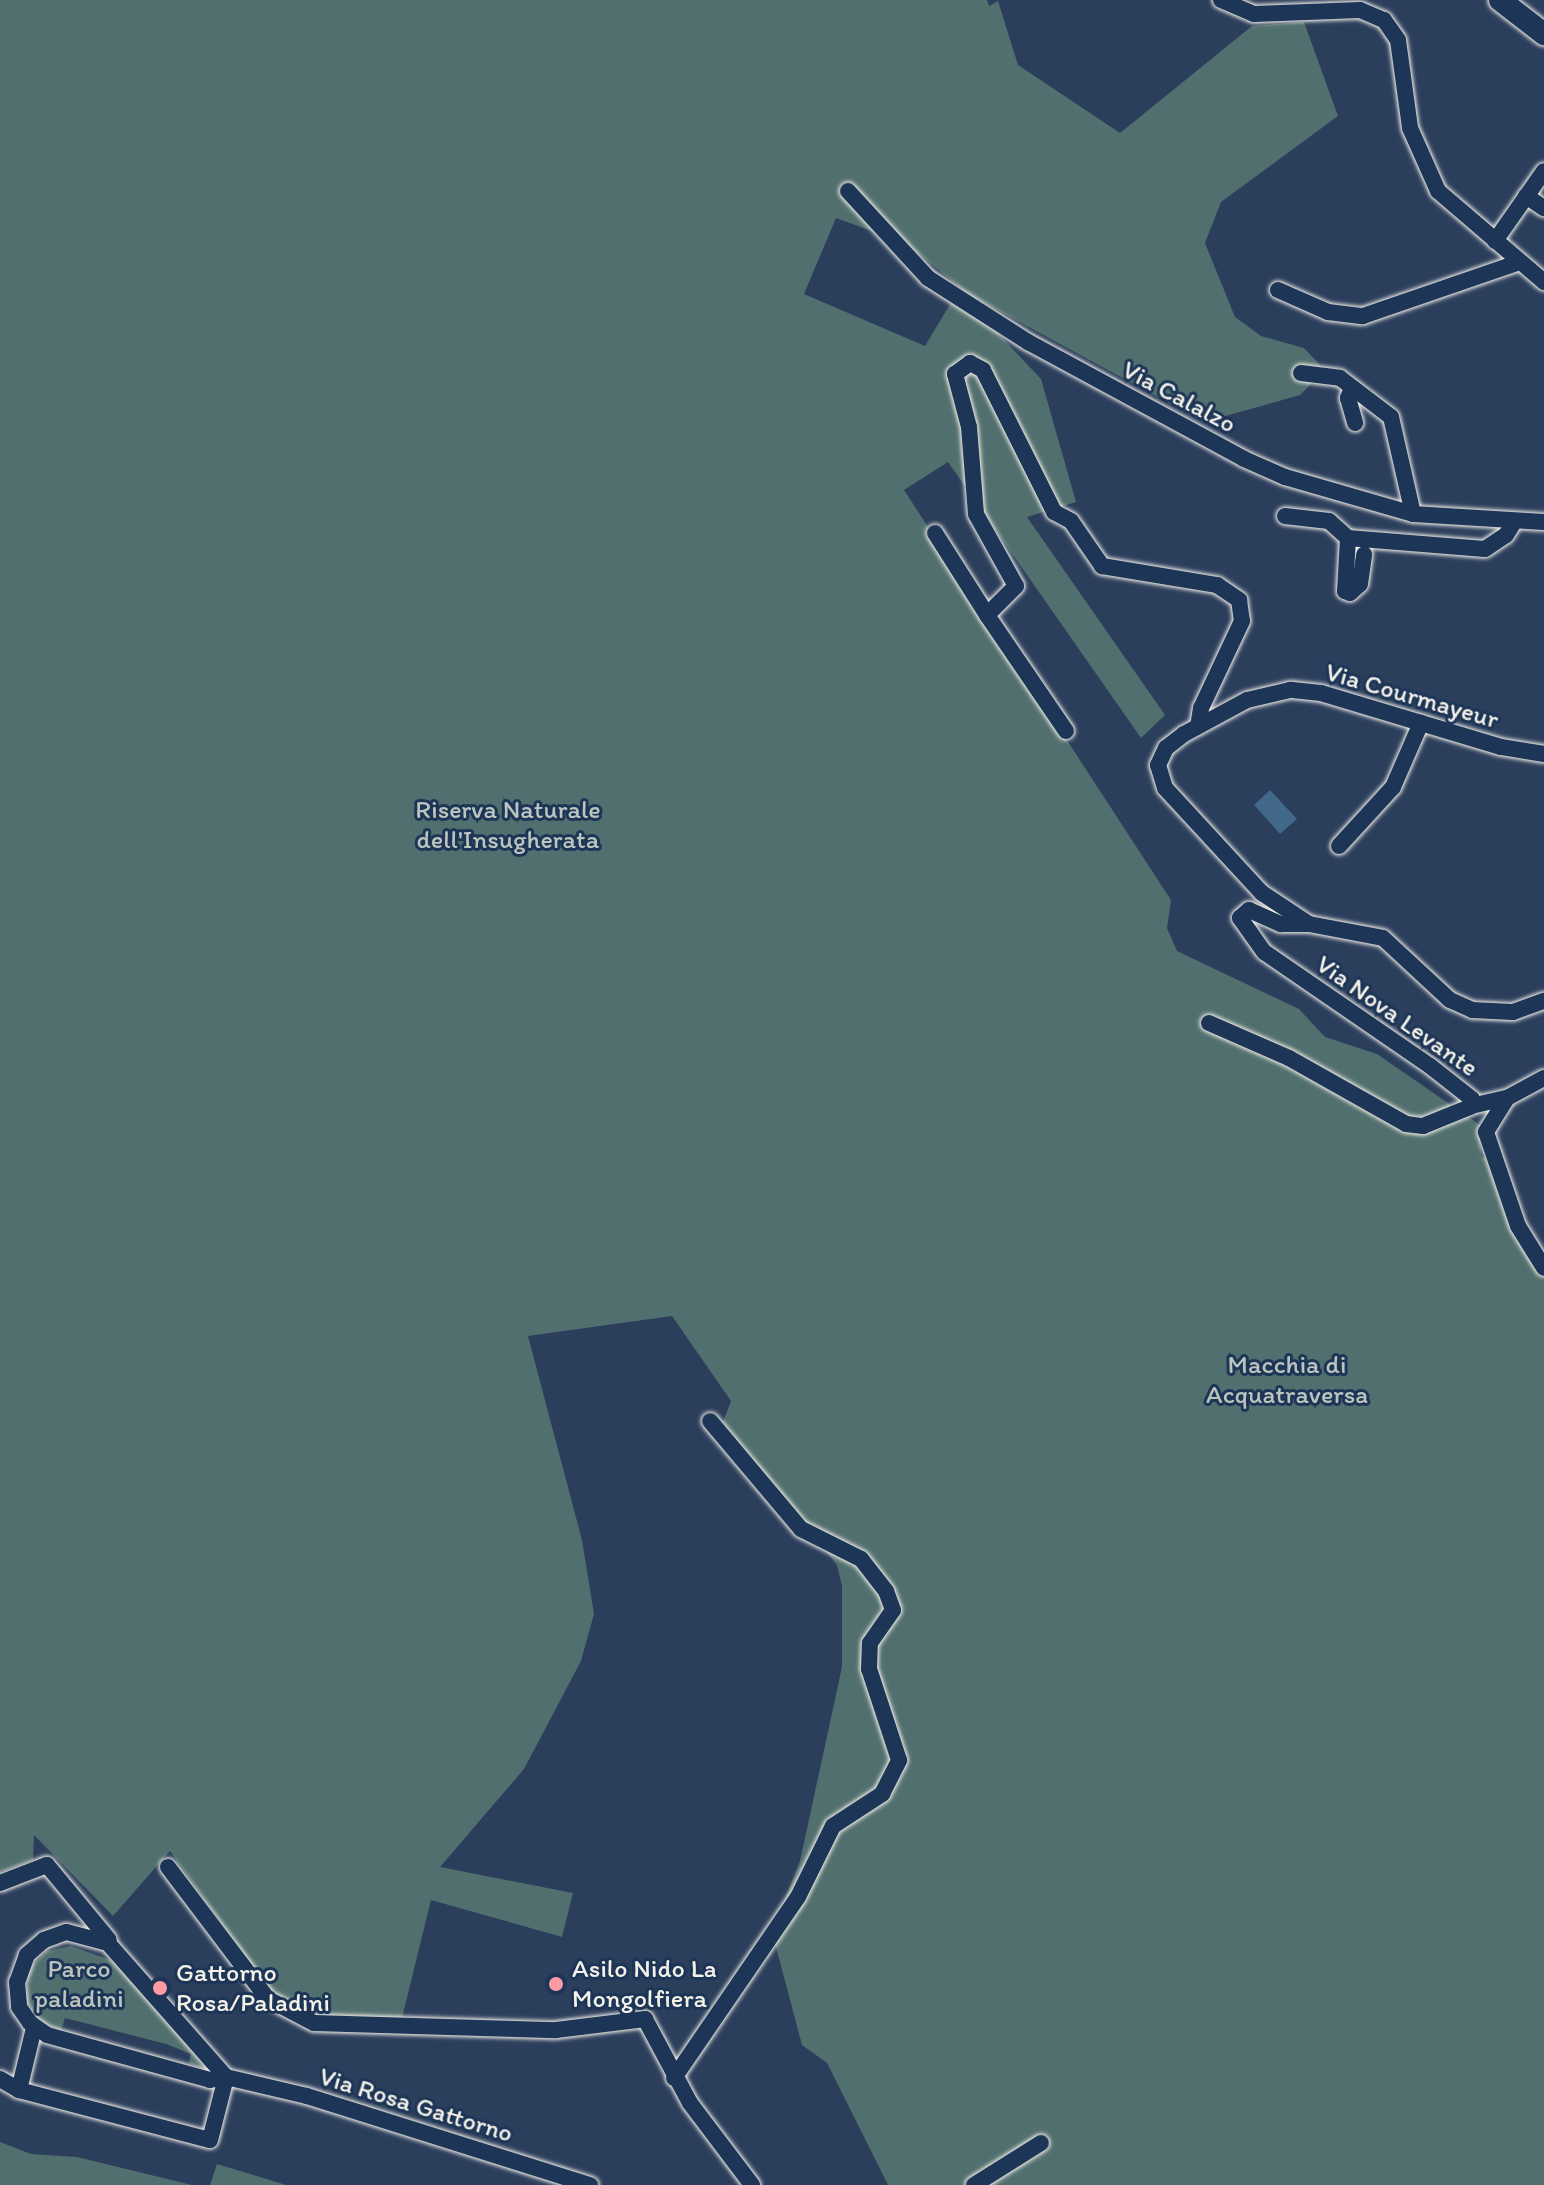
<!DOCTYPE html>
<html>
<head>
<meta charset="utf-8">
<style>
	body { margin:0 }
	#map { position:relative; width:1544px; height:2185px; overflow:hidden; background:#2b3e5c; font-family:Itim,sans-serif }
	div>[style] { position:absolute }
	.green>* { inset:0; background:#506f6e }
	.water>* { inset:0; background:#42698a }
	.roads { filter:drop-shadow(0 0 2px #f4f1e8) drop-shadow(0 0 2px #f4f1e8) }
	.street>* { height:16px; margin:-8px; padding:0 8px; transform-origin:8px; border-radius:8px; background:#1d3557 }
	.secondary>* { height:22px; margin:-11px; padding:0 11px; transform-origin:11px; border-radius:11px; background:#1d3557 }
	.dots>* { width:22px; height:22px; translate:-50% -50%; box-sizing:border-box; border:4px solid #1d3557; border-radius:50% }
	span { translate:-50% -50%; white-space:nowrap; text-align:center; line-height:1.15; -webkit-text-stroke:6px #1d3557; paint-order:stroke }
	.street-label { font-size:26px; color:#f4f1e8 }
	.park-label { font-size:26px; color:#bbc4bd }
	.poi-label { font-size:26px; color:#f4f1e8 }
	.left { translate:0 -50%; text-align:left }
</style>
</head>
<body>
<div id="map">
	<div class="green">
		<div style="clip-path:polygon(0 0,987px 0,989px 6px,998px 1px,1018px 65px,1120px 133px,1252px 26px,1304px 22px,1338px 116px,1221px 202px,1205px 243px,1235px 317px,1261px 336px,1304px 348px,1325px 370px,1300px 395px,1204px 422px,968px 294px,907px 244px,836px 218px,804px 294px,925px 346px,958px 291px,1041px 379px,1076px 502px,1027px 517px,1165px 715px,1141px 738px,948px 462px,904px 490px,1171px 900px,1167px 928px,1177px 951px,1299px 1009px,1325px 1037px,1377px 1054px,1480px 1125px,1481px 1156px,1498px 1166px,1544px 1272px,1544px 2185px,888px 2185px,827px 2063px,802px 2045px,772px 1932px,800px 1861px,842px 1667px,842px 1586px,837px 1565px,723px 1422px,731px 1401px,672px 1316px,528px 1336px,582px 1540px,594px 1614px,581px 1661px,524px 1769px,440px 1867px,573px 1893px,562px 1937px,431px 1900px,401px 2022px,340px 2021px,272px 1993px,170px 1851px,113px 1916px,34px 1835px,33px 1860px,0 1872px)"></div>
		<div style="clip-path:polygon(71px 1946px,113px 1961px,209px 2071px,189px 2063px,191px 2054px,166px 2044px,65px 2018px,61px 2031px,40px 2021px,26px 1999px,29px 1968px,47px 1951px)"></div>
		<div style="clip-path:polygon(0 2142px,31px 2154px,77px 2157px,192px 2185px,0 2185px)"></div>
		<div style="clip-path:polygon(217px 2164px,286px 2185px,210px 2185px)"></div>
	</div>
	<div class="water">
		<div style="clip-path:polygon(1270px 790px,1297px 819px,1280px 834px,1254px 805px)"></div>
	</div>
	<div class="roads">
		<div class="street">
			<div style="left:1221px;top:0;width:36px;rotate:23deg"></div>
			<div style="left:1254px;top:14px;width:106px;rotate:-2.2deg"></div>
			<div style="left:1360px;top:10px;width:26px;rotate:23deg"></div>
			<div style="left:1384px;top:20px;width:24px;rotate:55deg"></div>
			<div style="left:1398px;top:40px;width:89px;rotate:82.2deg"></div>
			<div style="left:1410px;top:128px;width:69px;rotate:66deg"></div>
			<div style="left:1438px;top:191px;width:140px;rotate:40.6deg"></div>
			<div style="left:848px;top:191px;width:118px;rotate:47.4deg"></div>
			<div style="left:928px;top:278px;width:119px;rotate:32.6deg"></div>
			<div style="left:1028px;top:342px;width:246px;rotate:28.4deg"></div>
			<div style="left:1244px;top:459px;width:45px;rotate:23.7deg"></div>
			<div style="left:1285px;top:477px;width:133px;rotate:16.1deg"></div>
			<div style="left:1413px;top:514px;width:131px;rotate:3.5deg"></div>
			<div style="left:1526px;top:196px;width:22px;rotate:34deg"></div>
			<div style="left:1495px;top:241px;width:85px;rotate:-55deg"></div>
			<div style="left:1278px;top:290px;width:55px;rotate:23.7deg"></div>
			<div style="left:1328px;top:312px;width:35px;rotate:7deg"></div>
			<div style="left:1363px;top:316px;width:166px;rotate:-19deg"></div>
			<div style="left:1301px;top:373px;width:39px;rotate:7deg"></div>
			<div style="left:1340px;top:378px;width:64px;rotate:37.4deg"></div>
			<div style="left:1391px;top:417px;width:99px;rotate:77.2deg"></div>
			<div style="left:1352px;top:388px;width:11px;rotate:112deg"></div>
			<div style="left:1348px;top:398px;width:26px;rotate:74deg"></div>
			<div style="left:1285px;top:516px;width:44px;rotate:6.5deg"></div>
			<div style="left:1329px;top:521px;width:25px;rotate:42deg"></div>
			<div style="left:1348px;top:538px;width:137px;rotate:4.6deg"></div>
			<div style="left:1485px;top:549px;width:25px;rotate:-34deg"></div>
			<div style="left:1506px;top:535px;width:15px;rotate:-58deg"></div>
			<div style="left:935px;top:533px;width:97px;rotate:57.6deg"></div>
			<div style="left:1348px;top:538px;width:53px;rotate:93.2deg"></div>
			<div style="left:1345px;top:591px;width:5px;rotate:22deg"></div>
			<div style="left:1350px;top:593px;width:13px;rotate:-42deg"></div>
			<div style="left:1360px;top:584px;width:30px;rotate:-82deg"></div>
			<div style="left:1066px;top:731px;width:140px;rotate:-124.3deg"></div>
			<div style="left:987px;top:615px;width:41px;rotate:-45deg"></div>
			<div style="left:1016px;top:586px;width:82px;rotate:-119.1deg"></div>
			<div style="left:976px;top:514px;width:87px;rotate:-94.6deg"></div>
			<div style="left:969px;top:427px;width:55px;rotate:-104.8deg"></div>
			<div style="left:955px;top:374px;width:19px;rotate:-36deg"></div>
			<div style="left:970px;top:363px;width:15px;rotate:28deg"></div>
			<div style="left:983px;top:370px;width:159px;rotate:63.4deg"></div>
			<div style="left:1054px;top:512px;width:19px;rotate:28deg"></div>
			<div style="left:1071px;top:521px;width:55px;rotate:55.4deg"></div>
			<div style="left:1102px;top:566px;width:117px;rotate:9.4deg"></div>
			<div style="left:1217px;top:585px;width:27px;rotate:34deg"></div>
			<div style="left:1239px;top:600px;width:21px;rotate:82deg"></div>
			<div style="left:1242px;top:621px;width:96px;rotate:115.2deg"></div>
			<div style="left:1201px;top:708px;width:18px;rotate:99deg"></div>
			<div style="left:1544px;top:754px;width:44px;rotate:-170.8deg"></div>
			<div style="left:1501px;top:747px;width:188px;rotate:-163.3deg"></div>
			<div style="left:1321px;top:693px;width:31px;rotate:-174deg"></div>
			<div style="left:1290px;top:690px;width:44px;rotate:166.9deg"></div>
			<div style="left:1247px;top:700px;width:72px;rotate:151.6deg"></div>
			<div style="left:1184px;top:734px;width:23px;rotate:142deg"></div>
			<div style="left:1166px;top:748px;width:19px;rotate:115deg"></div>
			<div style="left:1158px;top:765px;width:24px;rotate:73deg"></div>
			<div style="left:1165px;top:788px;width:143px;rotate:47.3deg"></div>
			<div style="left:1262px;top:893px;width:56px;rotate:33.4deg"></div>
			<div style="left:1309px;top:924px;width:75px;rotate:10.7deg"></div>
			<div style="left:1383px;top:938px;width:91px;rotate:42.8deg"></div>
			<div style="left:1450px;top:1000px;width:24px;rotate:24deg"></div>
			<div style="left:1472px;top:1010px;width:41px;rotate:2.8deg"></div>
			<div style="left:1513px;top:1012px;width:33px;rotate:-20deg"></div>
			<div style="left:1339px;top:846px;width:80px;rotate:-47.5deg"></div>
			<div style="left:1393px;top:787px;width:70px;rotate:-66.4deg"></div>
			<div style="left:1209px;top:1023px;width:87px;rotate:23.6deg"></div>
			<div style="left:1289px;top:1058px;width:134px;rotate:29.4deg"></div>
			<div style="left:1406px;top:1124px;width:17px;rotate:7deg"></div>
			<div style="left:1423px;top:1126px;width:51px;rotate:-22deg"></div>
			<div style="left:1470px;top:1107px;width:8px;rotate:-76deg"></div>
			<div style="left:1472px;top:1099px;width:53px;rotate:-141.8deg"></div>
			<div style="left:1430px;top:1066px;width:201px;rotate:-145.5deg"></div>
			<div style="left:1264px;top:952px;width:42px;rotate:-125.2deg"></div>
			<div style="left:1240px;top:918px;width:12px;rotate:-42deg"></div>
			<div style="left:1249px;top:910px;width:35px;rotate:24deg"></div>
			<div style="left:1281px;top:924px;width:28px"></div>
			<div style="left:1507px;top:1098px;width:40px;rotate:122deg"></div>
			<div style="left:1486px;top:1132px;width:99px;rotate:71.2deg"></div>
			<div style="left:1518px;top:1226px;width:49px;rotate:58.2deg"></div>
			<div style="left:1471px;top:1106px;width:37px;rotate:-13deg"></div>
			<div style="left:1507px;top:1098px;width:42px;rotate:-28.4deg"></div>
			<div style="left:168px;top:1867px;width:166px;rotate:52.9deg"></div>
			<div style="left:268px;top:1999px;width:52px;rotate:27.6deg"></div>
			<div style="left:314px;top:2023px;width:242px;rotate:1.7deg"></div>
			<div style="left:556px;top:2030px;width:90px;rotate:-7deg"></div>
			<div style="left:645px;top:2019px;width:95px;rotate:61.8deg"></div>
			<div style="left:690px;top:2103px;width:103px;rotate:52.9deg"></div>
			<div style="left:0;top:1883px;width:50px;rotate:-21deg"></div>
			<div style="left:47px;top:1865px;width:97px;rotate:50.4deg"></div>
			<div style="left:34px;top:2028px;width:64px;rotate:103.6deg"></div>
			<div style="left:19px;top:2090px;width:197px;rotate:14.7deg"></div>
			<div style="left:210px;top:2140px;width:65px;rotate:-75.7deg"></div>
			<div style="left:226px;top:2077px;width:179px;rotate:-131.4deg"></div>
			<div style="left:108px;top:1943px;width:43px;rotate:-165.3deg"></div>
			<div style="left:66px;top:1932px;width:23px;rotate:160deg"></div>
			<div style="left:44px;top:1940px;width:23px;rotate:139deg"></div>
			<div style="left:27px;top:1955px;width:29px;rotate:110deg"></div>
			<div style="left:17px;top:1982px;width:25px;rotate:85deg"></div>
			<div style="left:19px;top:2007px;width:19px;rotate:55deg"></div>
			<div style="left:30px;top:2023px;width:21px;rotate:35deg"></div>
			<div style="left:47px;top:2035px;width:169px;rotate:15.4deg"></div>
			<div style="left:210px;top:2080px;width:16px;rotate:-11deg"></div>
			<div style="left:226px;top:2077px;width:83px;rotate:13.2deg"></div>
			<div style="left:307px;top:2096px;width:297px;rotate:17.5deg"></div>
			<div style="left:674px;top:2078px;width:219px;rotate:-55.6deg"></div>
			<div style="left:798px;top:1897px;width:79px;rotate:-63.8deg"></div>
			<div style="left:833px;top:1826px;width:59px;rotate:-33.1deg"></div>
			<div style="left:882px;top:1794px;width:38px;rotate:-63deg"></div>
			<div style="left:899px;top:1760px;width:96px;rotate:-108.2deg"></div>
			<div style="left:869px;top:1669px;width:26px;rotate:-88deg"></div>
			<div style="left:870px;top:1643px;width:40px;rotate:-55.1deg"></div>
			<div style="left:893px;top:1610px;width:20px;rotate:-110deg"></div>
			<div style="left:886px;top:1591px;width:41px;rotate:-128deg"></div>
			<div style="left:861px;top:1559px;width:67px;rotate:-153.4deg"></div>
			<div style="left:801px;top:1529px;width:141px;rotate:-130.1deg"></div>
			<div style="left:0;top:2079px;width:22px;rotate:30deg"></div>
			<div style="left:974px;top:2185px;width:79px;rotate:-32.1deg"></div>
		</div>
		<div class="secondary">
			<div style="left:1500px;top:0;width:56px;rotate:37.7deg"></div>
		</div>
	</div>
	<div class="dots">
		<div style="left:556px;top:1984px;background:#ff9aa2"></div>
		<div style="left:160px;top:1988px;background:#ff9aa2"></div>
	</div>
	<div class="street-label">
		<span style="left:1179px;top:397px;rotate:28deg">Via Calalzo</span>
		<span style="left:1412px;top:696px;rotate:16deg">Via Courmayeur</span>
		<span style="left:1397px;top:1016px;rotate:35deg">Via Nova Levante</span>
		<span style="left:416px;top:2105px;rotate:17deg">Via Rosa Gattorno</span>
	</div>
	<div class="park-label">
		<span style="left:508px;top:825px">Riserva Naturale<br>dell'Insugherata</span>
		<span style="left:1287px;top:1380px">Macchia di<br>Acquatraversa</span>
		<span style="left:79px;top:1984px">Parco<br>paladini</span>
	</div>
	<div class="poi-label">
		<span class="left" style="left:572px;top:1984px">Asilo Nido La<br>Mongolfiera</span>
		<span class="left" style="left:176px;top:1988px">Gattorno<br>Rosa/Paladini</span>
	</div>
</div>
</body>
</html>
